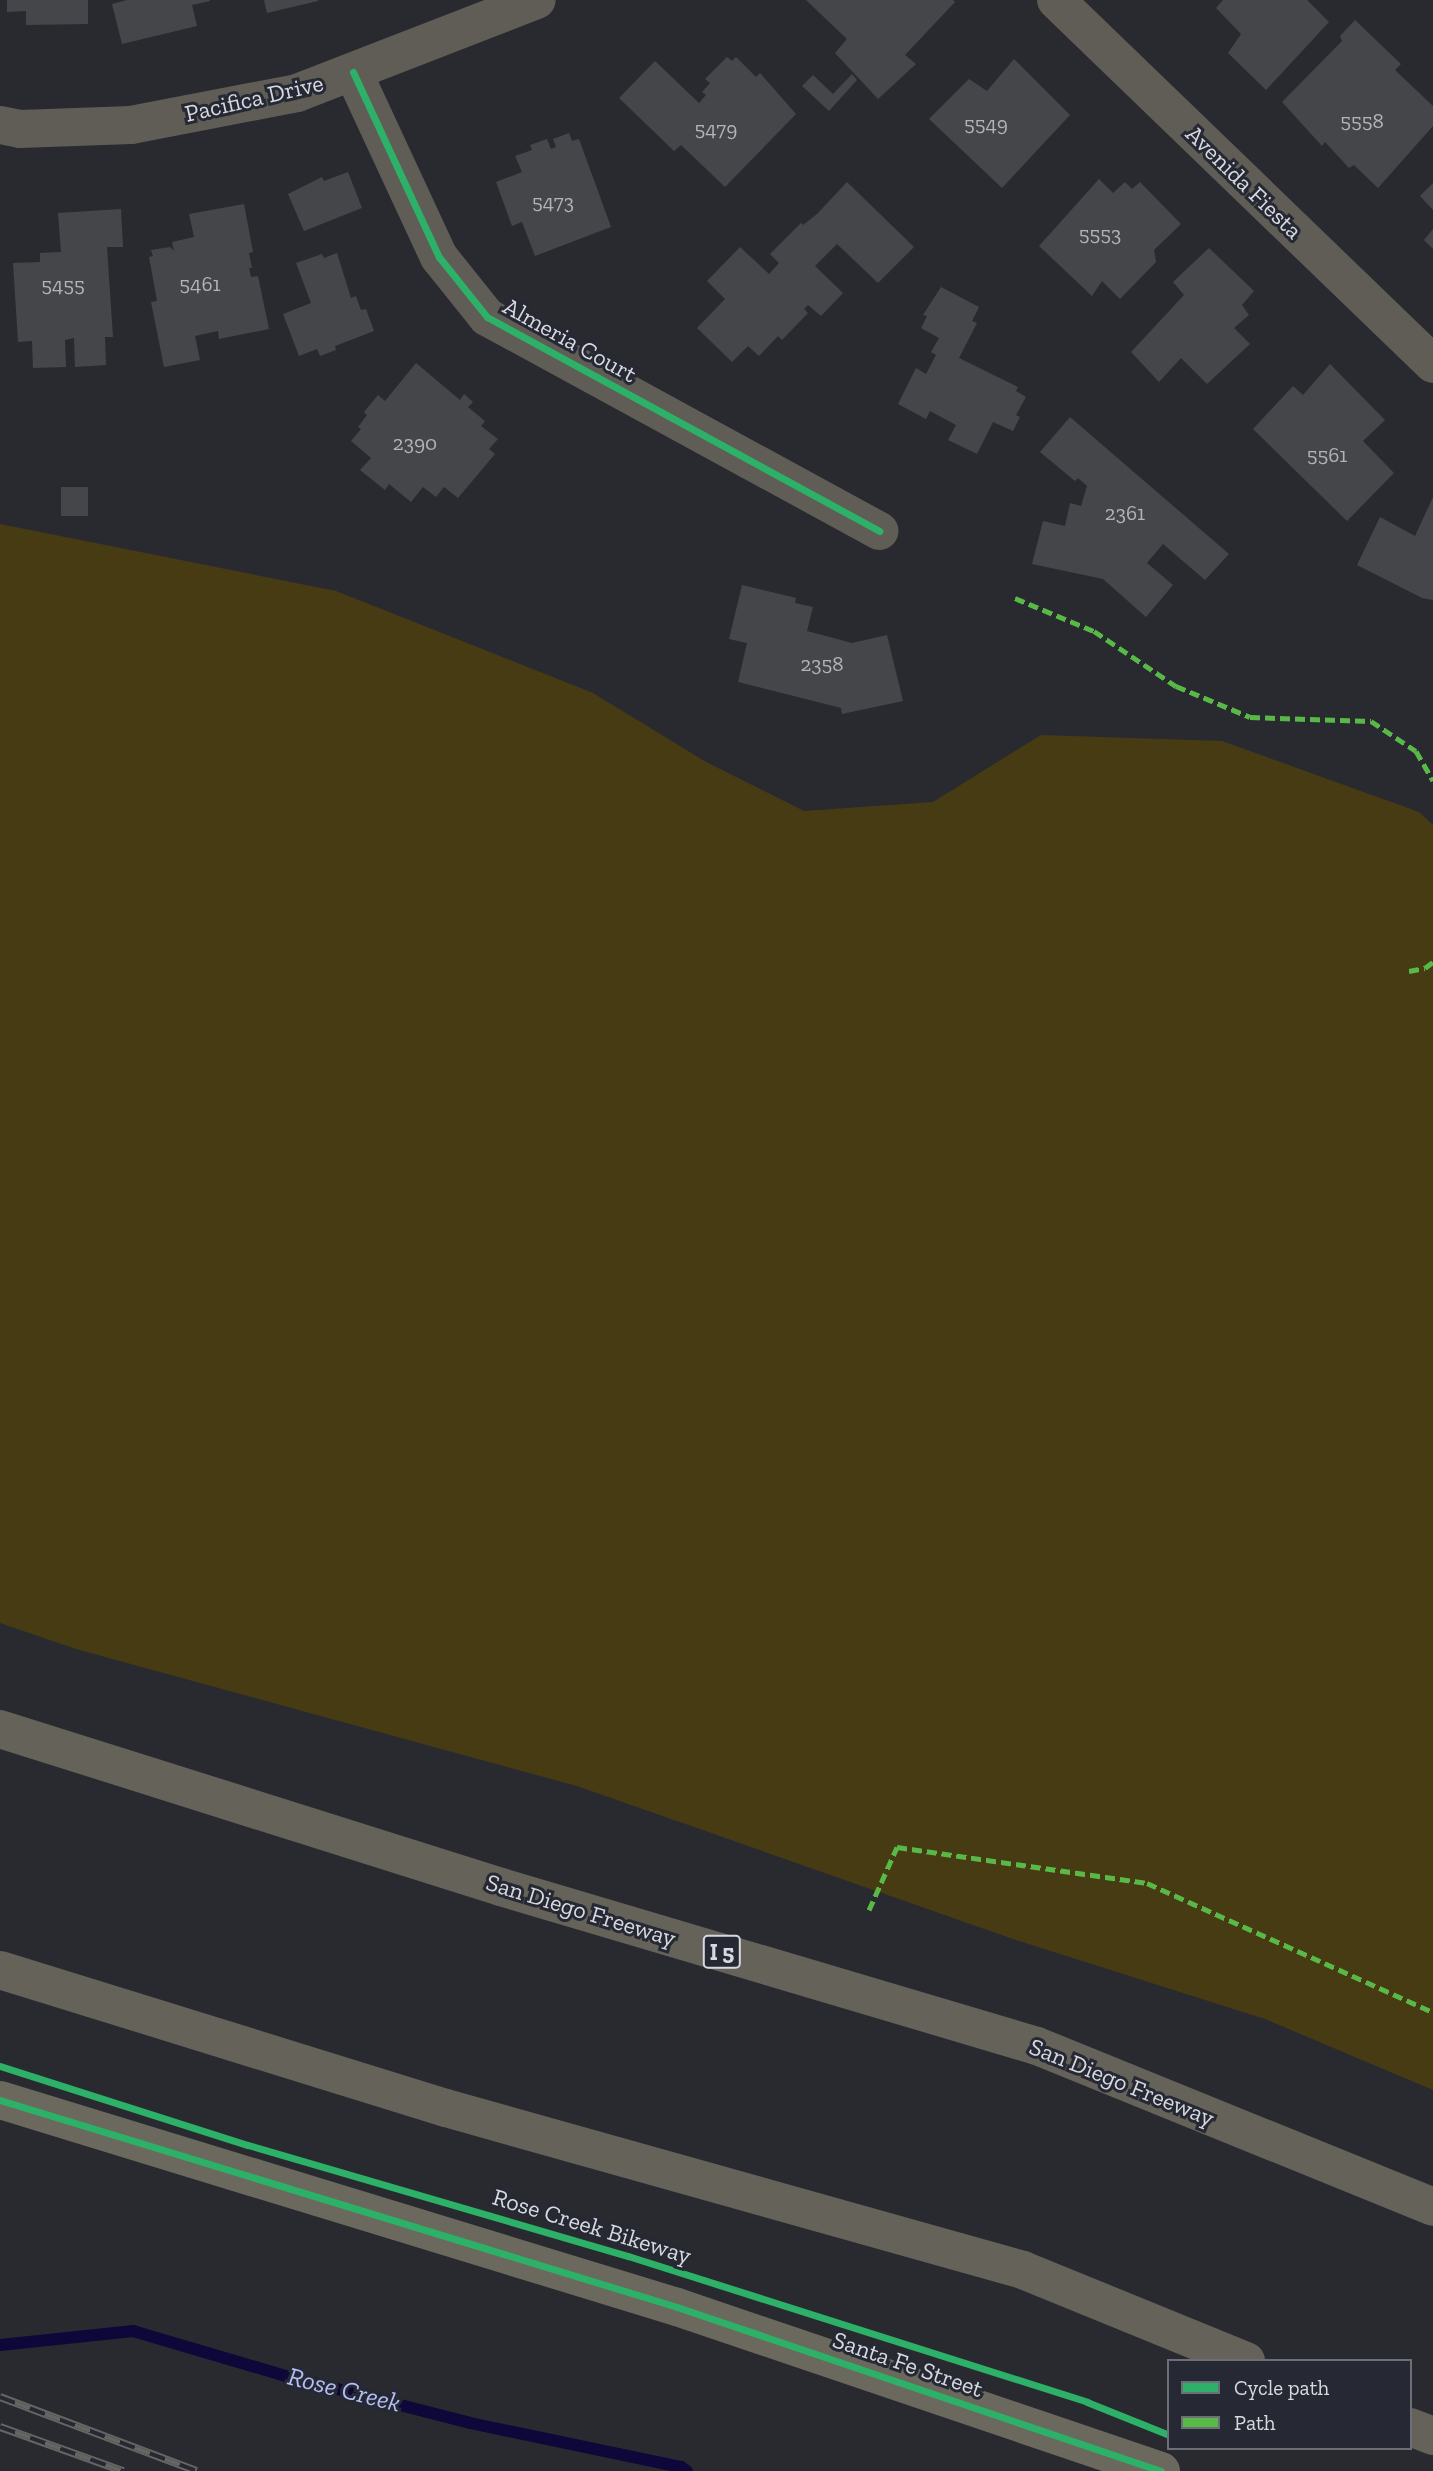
<!DOCTYPE html>
<html>
<head>
<meta charset="utf-8">
<style>
	body { margin:0 }
	#map { position:relative; width:1433px; height:2471px; overflow:hidden; background:#292a30; font-family:"Zilla Slab",serif }
	div>[style] { position:absolute }
	.green>* { inset:0; background:#473b14 }
	.stream>* { height:12px; margin:-6px; padding:0 6px; transform-origin:6px; border-radius:6px; background:#0d073a }
	.building>* { inset:0; background:#45464a }
	.street>* { height:38px; margin:-19px; padding:0 19px; transform-origin:19px; border-radius:19px; background:#5f5d55 }
	.secondary>* { height:38px; margin:-19px; padding:0 19px; transform-origin:19px; border-radius:19px; background:#6b685e }
	.highway>* { height:38px; margin:-19px; padding:0 19px; transform-origin:19px; border-radius:19px; background:#65625a }
	.rail>* { height:8px; margin-top:-4px; transform-origin:0; background:repeating-linear-gradient(90deg,#262933 0 16px,#656663 0 32px); box-sizing:border-box; border-block:2px solid #656663 }
	.quiet>* { height:5px; margin-top:-2.5px; transform-origin:0; background:repeating-linear-gradient(90deg,#58b947 0 10px,transparent 0 15px) }
	.cycleway>* { height:7px; margin:-3.5px; padding:0 3.5px; transform-origin:3.5px; border-radius:3.5px; background:#2db169 }
	span { translate:-50% -50%; white-space:nowrap; text-align:center; line-height:1.15; -webkit-text-stroke:6px #262933; paint-order:stroke }
	.number-label { font-size:21px; color:#b2b4ba }
	.number-label span { -webkit-text-stroke-width:0 }
	.shield-label span { padding:2px 5px; background:#262933; border:2px solid; border-radius:5px; -webkit-text-stroke-width:0 }
	.shield-label { font-size:23px; color:#d7d9e0; font-weight:700 }
	.street-label { font-size:24px; color:#d7d9e0 }
	.water-label { font-size:26px; color:#b4bff5; font-style:italic }
	.legend { position:absolute; left:1167px; top:2359px; width:245px; height:91px; box-sizing:border-box; background:#262933; border:2px solid #6d6f78; margin:0; padding:9px 12px; list-style:none; font-size:21px; color:#d7d9e0 }
	.legend li { display:flex; align-items:center; gap:14px; height:35px }
	.legend b { width:35px; border:2px solid #6d6f78 }
</style>
</head>
<body>
<div id="map">
	<div class="green">
		<div style="clip-path:polygon(0 524px,336px 591px,593px 693px,706px 762px,804px 811px,933px 802px,1041px 735px,1222px 741px,1419px 812px,1433px 825px,1433px 2090px,1265px 2019px,1013px 1939px,577px 1786px,76px 1649px,0 1623px)"></div>
	</div>
	<div class="stream">
		<div style="left:0;top:2345px;width:134px;rotate:-6deg"></div>
		<div style="left:133px;top:2331px;width:159px;rotate:16.4deg"></div>
		<div style="left:286px;top:2376px;width:190px;rotate:14.3deg"></div>
		<div style="left:470px;top:2423px;width:216px;rotate:11.8deg"></div>
		<div style="left:681px;top:2467px;width:7px;rotate:34deg"></div>
	</div>
	<div class="building">
		<div style="clip-path:polygon(7px 0,88px 0,88px 24px,26px 25px,26px 11px,7px 12px)"></div>
		<div style="clip-path:polygon(127px 0,210px 0,210px 1px,192px 5px,197px 26px,122px 44px,112px 4px)"></div>
		<div style="clip-path:polygon(264px 0,318px 0,318px 1px,267px 13px)"></div>
		<div style="clip-path:polygon(806px 0,953px 0,955px 2px,905px 55px,916px 64px,878px 99px,835px 53px,847px 39px)"></div>
		<div style="clip-path:polygon(1223px 0,1307px 0,1329px 22px,1266px 90px,1228px 53px,1241px 34px,1216px 8px)"></div>
		<div style="clip-path:polygon(1355px 20px,1401px 64px,1395px 70px,1433px 106px,1433px 126px,1378px 188px,1354px 165px,1349px 168px,1325px 142px,1322px 146px,1282px 102px,1342px 41px,1340px 36px)"></div>
		<div style="clip-path:polygon(727px 57px,732px 61px,736px 57px,756px 77px,760px 73px,796px 114px,725px 187px,681px 145px,674px 151px,619px 98px,655px 61px,699px 103px,706px 95px,702px 92px,710px 83px,705px 79px)"></div>
		<div style="clip-path:polygon(1014px 59px,1070px 115px,1002px 188px,929px 119px,969px 79px,987px 91px)"></div>
		<div style="clip-path:polygon(852px 74px,857px 80px,829px 111px,802px 86px,813px 75px,833px 94px)"></div>
		<div style="clip-path:polygon(569px 133px,572px 141px,579px 139px,611px 227px,535px 256px,522px 222px,512px 226px,496px 182px,522px 172px,515px 156px,532px 150px,530px 145px,547px 139px,551px 149px,556px 147px,553px 139px)"></div>
		<div style="clip-path:polygon(348px 172px,362px 208px,304px 231px,288px 194px,322px 177px,324px 181px)"></div>
		<div style="clip-path:polygon(1099px 179px,1113px 193px,1125px 182px,1132px 189px,1140px 182px,1181px 224px,1154px 250px,1156px 262px,1120px 299px,1102px 281px,1092px 296px,1039px 246px)"></div>
		<div style="clip-path:polygon(847px 182px,914px 247px,878px 283px,837px 244px,815px 266px,843px 293px,821px 316px,808px 305px,804px 309px,808px 313px,782px 340px,778px 336px,759px 356px,748px 346px,732px 362px,697px 328px,725px 299px,707px 281px,740px 247px,769px 274px,779px 263px,770px 254px,801px 223px,803px 225px,817px 214px)"></div>
		<div style="clip-path:polygon(1433px 183px,1433px 210px,1420px 196px)"></div>
		<div style="clip-path:polygon(244px 204px,253px 252px,249px 253px,252px 268px,249px 268px,251px 277px,258px 276px,269px 329px,219px 339px,218px 331px,195px 336px,200px 360px,164px 367px,151px 302px,157px 301px,149px 257px,153px 256px,151px 250px,170px 247px,174px 251px,172px 242px,194px 237px,189px 214px)"></div>
		<div style="clip-path:polygon(121px 209px,123px 247px,107px 247px,113px 337px,105px 337px,106px 365px,75px 367px,74px 338px,65px 340px,66px 367px,33px 368px,32px 341px,18px 342px,13px 263px,40px 262px,40px 253px,61px 252px,58px 213px)"></div>
		<div style="clip-path:polygon(1433px 229px,1433px 249px,1424px 240px)"></div>
		<div style="clip-path:polygon(1209px 248px,1254px 291px,1242px 305px,1249px 315px,1234px 328px,1250px 344px,1207px 384px,1181px 358px,1159px 382px,1131px 352px,1184px 295px,1173px 282px)"></div>
		<div style="clip-path:polygon(337px 253px,351px 298px,356px 296px,361px 310px,366px 309px,374px 331px,335px 346px,336px 350px,320px 356px,317px 349px,299px 356px,283px 314px,311px 303px,296px 263px,322px 254px,324px 258px)"></div>
		<div style="clip-path:polygon(941px 287px,979px 307px,972px 321px,977px 323px,959px 358px,1018px 387px,1016px 391px,1026px 397px,1016px 415px,1020px 417px,1013px 431px,993px 422px,977px 454px,948px 440px,956px 425px,930px 411px,926px 419px,898px 404px,916px 368px,926px 374px,936px 355px,931px 352px,939px 338px,921px 328px,927px 316px,923px 315px)"></div>
		<div style="clip-path:polygon(416px 363px,460px 400px,464px 394px,473px 402px,468px 407px,485px 421px,481px 426px,498px 439px,489px 449px,495px 454px,458px 498px,444px 487px,436px 497px,423px 487px,411px 502px,389px 484px,385px 490px,360px 470px,371px 458px,351px 441px,361px 429px,358px 427px,367px 415px,364px 412px,378px 395px,385px 401px)"></div>
		<div style="clip-path:polygon(1330px 364px,1385px 420px,1363px 441px,1394px 473px,1347px 521px,1253px 429px,1293px 386px,1303px 395px)"></div>
		<div style="clip-path:polygon(1070px 417px,1229px 554px,1205px 580px,1163px 544px,1147px 563px,1173px 585px,1146px 617px,1103px 579px,1032px 564px,1043px 521px,1065px 526px,1070px 503px,1081px 506px,1087px 486px,1078px 478px,1075px 481px,1040px 452px)"></div>
		<div style="clip-path:polygon(61px 487px,88px 487px,88px 516px,61px 516px)"></div>
		<div style="clip-path:polygon(1433px 497px,1433px 600px,1422px 598px,1357px 565px,1380px 517px,1415px 536px)"></div>
		<div style="clip-path:polygon(742px 585px,796px 598px,795px 603px,813px 607px,807px 631px,852px 643px,887px 635px,903px 701px,842px 714px,841px 708px,738px 682px,747px 643px,729px 639px)"></div>
	</div>
	<div class="street">
		<div style="left:1056px;top:0;width:524px;rotate:43.99deg"></div>
		<div style="left:353px;top:72px;width:204px;rotate:65.1deg"></div>
		<div style="left:439px;top:257px;width:77px;rotate:51.3deg"></div>
		<div style="left:487px;top:317px;width:447px;rotate:28.6deg"></div>
		<div style="left:0;top:125px;width:20px;rotate:11deg"></div>
		<div style="left:20px;top:129px;width:111px;rotate:-2.1deg"></div>
		<div style="left:131px;top:125px;width:169px;rotate:-10.9deg"></div>
		<div style="left:297px;top:93px;width:257px;rotate:-21.2deg"></div>
	</div>
	<div class="secondary">
		<div style="left:0;top:2100px;width:708px;rotate:17deg"></div>
		<div style="left:677px;top:2307px;width:511px;rotate:18.72deg"></div>
	</div>
	<div class="highway">
		<div style="left:0;top:1729px;width:525px;rotate:17.5deg"></div>
		<div style="left:501px;top:1887px;width:559px;rotate:16.52deg"></div>
		<div style="left:1037px;top:2046px;width:427px;rotate:22.1deg"></div>
		<div style="left:0;top:1970px;width:467px;rotate:17.2deg"></div>
		<div style="left:446px;top:2108px;width:599px;rotate:15.68deg"></div>
		<div style="left:1023px;top:2270px;width:241px;rotate:22.2deg"></div>
		<div style="left:1410px;top:2427px;width:25px;rotate:21deg"></div>
	</div>
	<div class="rail">
		<div style="left:0;top:2397px;width:210px;rotate:20.6deg"></div>
		<div style="left:0;top:2427px;width:131px;rotate:19.7deg"></div>
	</div>
	<div class="quiet">
		<div style="left:1015px;top:598px;width:86px;rotate:22.7deg"></div>
		<div style="left:1094px;top:631px;width:99px;rotate:33.9deg"></div>
		<div style="left:1176px;top:686px;width:80px;rotate:22.7deg"></div>
		<div style="left:1250px;top:717px;width:121px;rotate:1.9deg"></div>
		<div style="left:1371px;top:721px;width:54px;rotate:33.7deg"></div>
		<div style="left:1416px;top:751px;width:34px;rotate:60deg"></div>
		<div style="left:1409px;top:971px;width:16px;rotate:-11deg"></div>
		<div style="left:1425px;top:968px;width:10px;rotate:-37deg"></div>
		<div style="left:869px;top:1910px;width:69px;rotate:-66deg"></div>
		<div style="left:897px;top:1847px;width:253px;rotate:8.2deg"></div>
		<div style="left:1147px;top:1883px;width:314px;rotate:24.3deg"></div>
	</div>
	<div class="cycleway">
		<div style="left:353px;top:72px;width:204px;rotate:65.1deg"></div>
		<div style="left:439px;top:257px;width:77px;rotate:51.3deg"></div>
		<div style="left:487px;top:317px;width:447px;rotate:28.6deg"></div>
		<div style="left:0;top:2066px;width:260px;rotate:17.7deg"></div>
		<div style="left:248px;top:2145px;width:396px;rotate:16.3deg"></div>
		<div style="left:628px;top:2256px;width:482px;rotate:17.6deg"></div>
		<div style="left:1087px;top:2402px;width:88px;rotate:21.9deg"></div>
		<div style="left:0;top:2100px;width:708px;rotate:17deg"></div>
		<div style="left:677px;top:2307px;width:511px;rotate:18.72deg"></div>
	</div>
	<div class="number-label">
		<span style="left:1362px;top:121px">5558</span>
		<span style="left:986px;top:124px">5549</span>
		<span style="left:716px;top:129px">5479</span>
		<span style="left:553px;top:202px">5473</span>
		<span style="left:1100px;top:234px">5553</span>
		<span style="left:200px;top:284px">5461</span>
		<span style="left:63px;top:285px">5455</span>
		<span style="left:415px;top:443px">2390</span>
		<span style="left:1327px;top:455px">5561</span>
		<span style="left:1125px;top:513px">2361</span>
		<span style="left:822px;top:664px">2358</span>
	</div>
	<div class="shield-label">
		<span style="left:722px;top:1952px">I 5</span>
	</div>
	<div class="street-label">
		<span style="left:254px;top:98px;rotate:-13deg">Pacifica Drive</span>
		<span style="left:1244px;top:182px;rotate:44deg">Avenida Fiesta</span>
		<span style="left:570px;top:340px;rotate:29deg">Almeria Court</span>
		<span style="left:581px;top:1910px;rotate:17deg">San Diego Freeway</span>
		<span style="left:1122px;top:2082px;rotate:22deg">San Diego Freeway</span>
		<span style="left:592px;top:2226px;rotate:17deg">Rose Creek Bikeway</span>
		<span style="left:908px;top:2364px;rotate:19deg">Santa Fe Street</span>
	</div>
	<div class="water-label">
		<span style="left:344px;top:2390px;rotate:14deg">Rose Creek</span>
	</div>
	<ul class="legend">
	<li><b style="height:9px;background:#2db169"></b>Cycle path</li>
	<li><b style="height:9px;background:#58b947"></b>Path</li>
	</ul>
</div>
</body>
</html>
